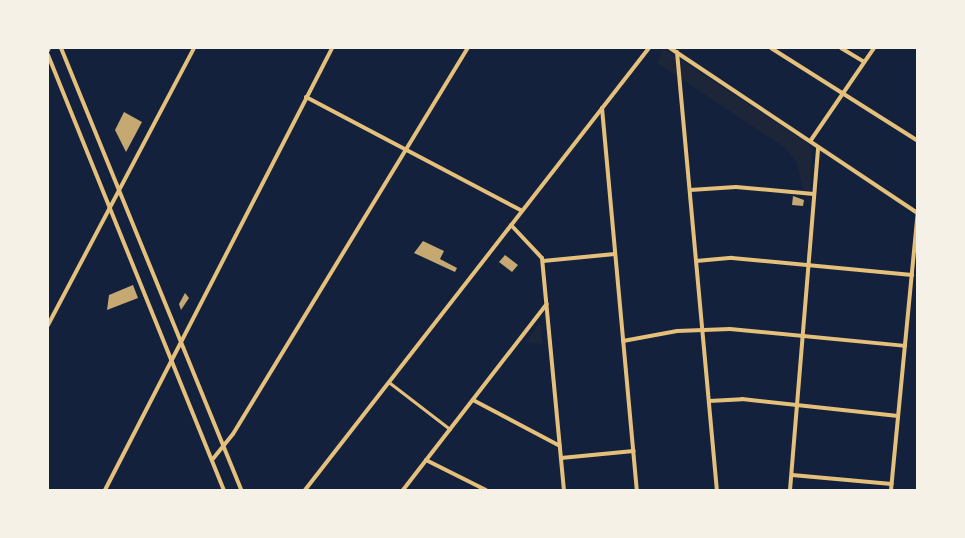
<!DOCTYPE html>
<html>
<head>
<meta charset="utf-8">
<style>
	body { margin:0 }
	#map { position:relative; width:965px; height:538px; overflow:hidden; background:#14213d; font-family:Inter,sans-serif }
	div>[style] { position:absolute }
	.green>* { inset:0; background:#1d2539 }
	.building>* { inset:0; background:#c6a872 }
	.pedestrian>* { height:2.5px; margin:-1.25px; padding:0 1.25px; transform-origin:1.25px; border-radius:1.25px; background:#e5c07b }
	.minor>* { height:4px; margin:-2px; padding:0 2px; transform-origin:2px; border-radius:2px; background:#e5c07b }
	span { translate:-50% -50%; white-space:nowrap; text-align:center; line-height:1.15; -webkit-text-stroke:5px #f6f1e7; paint-order:stroke }
	.frame { position:absolute; inset:0; border:49px solid #f6f1e7; pointer-events:none }
</style>
</head>
<body>
<div id="map">
	<div class="green">
		<div style="clip-path:polygon(663px 48px,809px 144px,812px 151px,810px 191px,803px 190px,797px 162px,784px 147px,658px 63px)"></div>
		<div style="clip-path:polygon(540px 322px,543px 344px,526px 342px)"></div>
	</div>
	<div class="building">
		<div style="clip-path:polygon(124px 112px,142px 122px,126px 152px,115px 130px)"></div>
		<div style="clip-path:polygon(793px 196px,804px 200px,803px 206px,792px 205px)"></div>
		<div style="clip-path:polygon(423px 241px,444px 251px,440px 259px,457px 268px,455px 272px,414px 253px)"></div>
		<div style="clip-path:polygon(505px 255px,518px 265px,512px 272px,499px 262px)"></div>
		<div style="clip-path:polygon(133px 285px,138px 298px,107px 310px,109px 295px)"></div>
		<div style="clip-path:polygon(185px 293px,189px 298px,181px 310px,179px 304px)"></div>
	</div>
	<div class="pedestrian">
		<div style="left:389px;top:382px;width:77px;rotate:37.6deg"></div>
	</div>
	<div class="minor">
		<div style="left:61px;top:48px;width:477px;rotate:67.8deg"></div>
		<div style="left:670px;top:48px;width:297px;rotate:33.7deg"></div>
		<div style="left:771px;top:48px;width:174px;rotate:32.3deg"></div>
		<div style="left:841px;top:48px;width:27px;rotate:31deg"></div>
		<div style="left:48px;top:50px;width:2px;rotate:-63deg"></div>
		<div style="left:677px;top:52px;width:440px;rotate:84.8deg"></div>
		<div style="left:48px;top:55px;width:469px;rotate:68deg"></div>
		<div style="left:306px;top:97px;width:244px;rotate:27.8deg"></div>
		<div style="left:602px;top:108px;width:384px;rotate:84.8deg"></div>
		<div style="left:811px;top:140px;width:112px;rotate:-55.6deg"></div>
		<div style="left:690px;top:190px;width:46px;rotate:-3.7deg"></div>
		<div style="left:736px;top:187px;width:78px;rotate:5.1deg"></div>
		<div style="left:511px;top:225px;width:45px;rotate:46.8deg"></div>
		<div style="left:542px;top:258px;width:233px;rotate:84.6deg"></div>
		<div style="left:543px;top:261px;width:72px;rotate:-5.6deg"></div>
		<div style="left:696px;top:261px;width:36px;rotate:-5deg"></div>
		<div style="left:732px;top:258px;width:181px;rotate:5.4deg"></div>
		<div style="left:48px;top:325px;width:313px;rotate:-62.2deg"></div>
		<div style="left:623px;top:341px;width:55px;rotate:-10.5deg"></div>
		<div style="left:677px;top:331px;width:53px;rotate:-2.2deg"></div>
		<div style="left:730px;top:329px;width:176px;rotate:5.5deg"></div>
		<div style="left:473px;top:400px;width:98px;rotate:27.9deg"></div>
		<div style="left:709px;top:401px;width:33px;rotate:-3deg"></div>
		<div style="left:742px;top:399px;width:157px;rotate:6.2deg"></div>
		<div style="left:561px;top:458px;width:73px;rotate:-5.5deg"></div>
		<div style="left:212px;top:460px;width:33px;rotate:-51deg"></div>
		<div style="left:233px;top:434px;width:452px;rotate:-58.7deg"></div>
		<div style="left:426px;top:460px;width:67px;rotate:26.6deg"></div>
		<div style="left:792px;top:475px;width:100px;rotate:5.1deg"></div>
		<div style="left:105px;top:490px;width:497px;rotate:-62.8deg"></div>
		<div style="left:305px;top:490px;width:560px;rotate:-52.11deg"></div>
		<div style="left:403px;top:490px;width:235px;rotate:-52.3deg"></div>
		<div style="left:790px;top:490px;width:344px;rotate:-85.3deg"></div>
		<div style="left:891px;top:490px;width:279px;rotate:-84.5deg"></div>
	</div>
	<div class="frame"></div>
</div>
</body>
</html>
